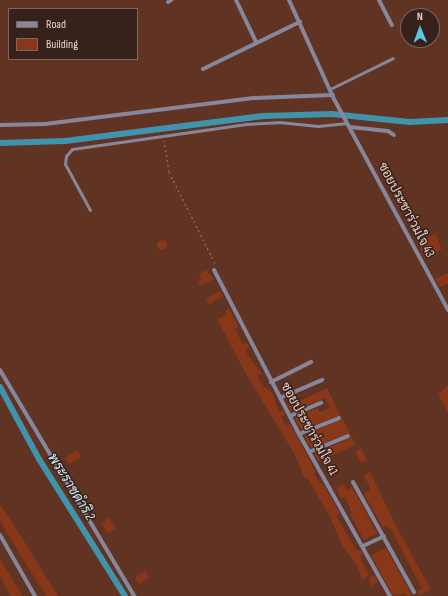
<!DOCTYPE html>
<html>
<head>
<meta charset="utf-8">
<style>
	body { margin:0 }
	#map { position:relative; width:448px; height:596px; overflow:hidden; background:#613323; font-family:"Sofia Sans Condensed",Sarabun,sans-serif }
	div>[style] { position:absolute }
	.canal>* { height:6px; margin:-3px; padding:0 3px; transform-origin:3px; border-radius:3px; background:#3f93ac }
	.building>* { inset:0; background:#883819 }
	.round { border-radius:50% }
	.path>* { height:1px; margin-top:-0.5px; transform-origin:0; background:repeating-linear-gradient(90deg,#9c7567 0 2px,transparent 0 5px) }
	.service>* { height:3px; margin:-1.5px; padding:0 1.5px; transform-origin:1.5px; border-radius:1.5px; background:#85879d }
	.minor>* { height:4px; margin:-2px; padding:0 2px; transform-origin:2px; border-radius:2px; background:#85879d }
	span { translate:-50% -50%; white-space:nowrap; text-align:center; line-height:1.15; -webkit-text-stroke:3px #37221b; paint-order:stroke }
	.street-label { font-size:13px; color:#eccfc5 }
	.water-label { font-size:14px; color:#cbeaf5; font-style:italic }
	.legend { position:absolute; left:8px; top:8px; width:130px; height:52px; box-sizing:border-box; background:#37221b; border:1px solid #7f675f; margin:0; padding:5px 7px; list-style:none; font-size:12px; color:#eccfc5 }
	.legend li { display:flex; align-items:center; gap:8px; height:20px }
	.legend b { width:20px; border:1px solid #7f675f }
	.north { position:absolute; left:400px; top:8px; width:40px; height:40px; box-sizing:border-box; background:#37221b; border:1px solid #7f675f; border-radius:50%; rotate:359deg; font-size:11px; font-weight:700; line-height:16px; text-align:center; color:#eccfc5 }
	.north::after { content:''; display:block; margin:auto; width:14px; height:18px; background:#5bc7e7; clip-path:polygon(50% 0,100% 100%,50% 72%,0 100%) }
</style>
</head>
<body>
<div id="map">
	<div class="canal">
		<div style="left:0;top:143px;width:65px;rotate:-1.8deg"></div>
		<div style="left:65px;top:141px;width:200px;rotate:-7.2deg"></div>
		<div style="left:263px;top:116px;width:69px;rotate:-1.7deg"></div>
		<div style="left:332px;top:114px;width:78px;rotate:5.9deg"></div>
		<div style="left:410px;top:122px;width:38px;rotate:-3deg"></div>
		<div style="left:0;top:387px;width:82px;rotate:61.6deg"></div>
		<div style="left:39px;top:459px;width:162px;rotate:57.9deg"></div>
	</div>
	<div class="building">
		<div style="clip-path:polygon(435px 234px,442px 249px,425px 258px,418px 243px)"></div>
		<div class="round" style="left:157px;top:240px;width:10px;height:10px"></div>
		<div style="clip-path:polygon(206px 270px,214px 279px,200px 286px,197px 282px,202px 280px,199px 274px)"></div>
		<div style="clip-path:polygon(448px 273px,448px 283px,440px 287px,435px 279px)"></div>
		<div style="clip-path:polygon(220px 291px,223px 296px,209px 304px,206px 299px)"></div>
		<div style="clip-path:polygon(229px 309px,239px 327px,235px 329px,240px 339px,242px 344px,246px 342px,249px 347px,246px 349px,247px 354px,262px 374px,257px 376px,263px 386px,272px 392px,279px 412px,283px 410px,285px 414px,281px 417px,286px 426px,290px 424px,316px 472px,314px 474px,317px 479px,325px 487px,340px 514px,336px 516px,357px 551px,360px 550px,363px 554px,360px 556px,369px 575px,362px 580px,358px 568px,341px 543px,331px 519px,307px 477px,305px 479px,303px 474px,294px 453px,246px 374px,217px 319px,227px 314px,225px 311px)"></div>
		<div style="clip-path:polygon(448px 386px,448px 412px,438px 394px)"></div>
		<div style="clip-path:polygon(327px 388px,340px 415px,301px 430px,295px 418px,318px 408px,320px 412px,330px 408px,325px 398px,291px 412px,289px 406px)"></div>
		<div style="clip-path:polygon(342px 418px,350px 433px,311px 448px,304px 436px)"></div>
		<div style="clip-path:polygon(351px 436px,356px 445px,318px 461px,314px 454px,349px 439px)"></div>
		<div style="clip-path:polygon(361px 448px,367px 460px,361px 463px,355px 451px)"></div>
		<div style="clip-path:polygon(77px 450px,81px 457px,69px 464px,65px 458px)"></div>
		<div style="clip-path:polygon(370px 472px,395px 524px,431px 590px,419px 596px,417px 591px,422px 589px,392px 531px,387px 526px,383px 528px,364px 494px,371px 490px,364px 475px)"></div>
		<div style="clip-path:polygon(344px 484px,346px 490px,352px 487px,377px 533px,364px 540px,350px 514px,352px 513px,345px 497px,341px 499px,339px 494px,337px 487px)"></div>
		<div style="clip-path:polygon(0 504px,24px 541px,58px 596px,46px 596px,37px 581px,5px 530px,0 519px)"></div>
		<div style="clip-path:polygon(109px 518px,116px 528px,108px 533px,101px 523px)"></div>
		<div style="clip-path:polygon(386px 548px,411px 594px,412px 595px,406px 596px,405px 593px,393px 596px,371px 555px)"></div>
		<div style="clip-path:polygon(0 559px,10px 575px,22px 596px,11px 596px,9px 593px,0 576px)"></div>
		<div style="clip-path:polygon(145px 571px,149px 577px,139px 584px,135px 578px)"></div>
		<div style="clip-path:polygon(374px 575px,378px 582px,372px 586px,368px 579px)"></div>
	</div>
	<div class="path">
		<div style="left:164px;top:140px;width:32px;rotate:81deg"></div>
		<div style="left:169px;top:172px;width:104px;rotate:63.2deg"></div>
	</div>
	<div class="service">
		<div style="left:330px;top:89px;width:70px;rotate:-26.2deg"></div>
		<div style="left:90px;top:210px;width:52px;rotate:-118.5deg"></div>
		<div style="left:65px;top:164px;width:8px;rotate:-83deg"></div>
		<div style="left:66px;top:156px;width:9px;rotate:-49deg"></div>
		<div style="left:72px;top:149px;width:176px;rotate:-8.2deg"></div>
		<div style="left:246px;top:124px;width:33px;rotate:-3deg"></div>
		<div style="left:279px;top:122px;width:39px;rotate:6deg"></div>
		<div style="left:318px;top:126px;width:29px;rotate:-6deg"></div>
	</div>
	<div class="minor">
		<div style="left:236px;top:0;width:47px;rotate:64.5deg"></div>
		<div style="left:289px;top:0;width:109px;rotate:65.6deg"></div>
		<div style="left:334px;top:99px;width:240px;rotate:61.6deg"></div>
		<div style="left:379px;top:0;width:28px;rotate:63deg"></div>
		<div style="left:168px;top:2px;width:4px;rotate:-34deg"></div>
		<div style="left:203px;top:69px;width:108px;rotate:-25.9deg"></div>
		<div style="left:0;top:125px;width:45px;rotate:-1.3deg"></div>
		<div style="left:45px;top:124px;width:212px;rotate:-7.1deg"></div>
		<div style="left:255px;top:98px;width:78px;rotate:-2.2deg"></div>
		<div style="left:350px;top:127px;width:38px;rotate:6deg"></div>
		<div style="left:388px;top:131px;width:7px;rotate:34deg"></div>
		<div style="left:214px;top:270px;width:185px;rotate:62.6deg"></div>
		<div style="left:299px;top:434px;width:186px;rotate:60.7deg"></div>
		<div style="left:0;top:370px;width:263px;rotate:59.3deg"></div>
		<div style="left:271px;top:382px;width:45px;rotate:-26.6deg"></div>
		<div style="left:280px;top:398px;width:46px;rotate:-23.2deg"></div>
		<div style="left:290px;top:416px;width:34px;rotate:-23deg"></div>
		<div style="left:299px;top:434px;width:43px;rotate:-21.8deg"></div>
		<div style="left:309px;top:452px;width:42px;rotate:-22.3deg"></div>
		<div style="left:353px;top:482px;width:126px;rotate:61deg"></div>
		<div style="left:0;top:535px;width:70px;rotate:60.2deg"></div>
		<div style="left:363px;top:546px;width:23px;rotate:-25deg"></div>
	</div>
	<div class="street-label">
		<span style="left:406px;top:210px;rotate:62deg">ซอยประชาร่วมใจ 43</span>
		<span style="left:309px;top:429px;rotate:61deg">ซอยประชาร่วมใจ 41</span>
	</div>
	<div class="water-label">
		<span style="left:71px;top:487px;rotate:58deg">พระราชดำริ 2</span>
	</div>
	<ul class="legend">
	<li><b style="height:5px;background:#85879d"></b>Road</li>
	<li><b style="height:11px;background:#883819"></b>Building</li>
	</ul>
	<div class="north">N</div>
</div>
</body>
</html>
